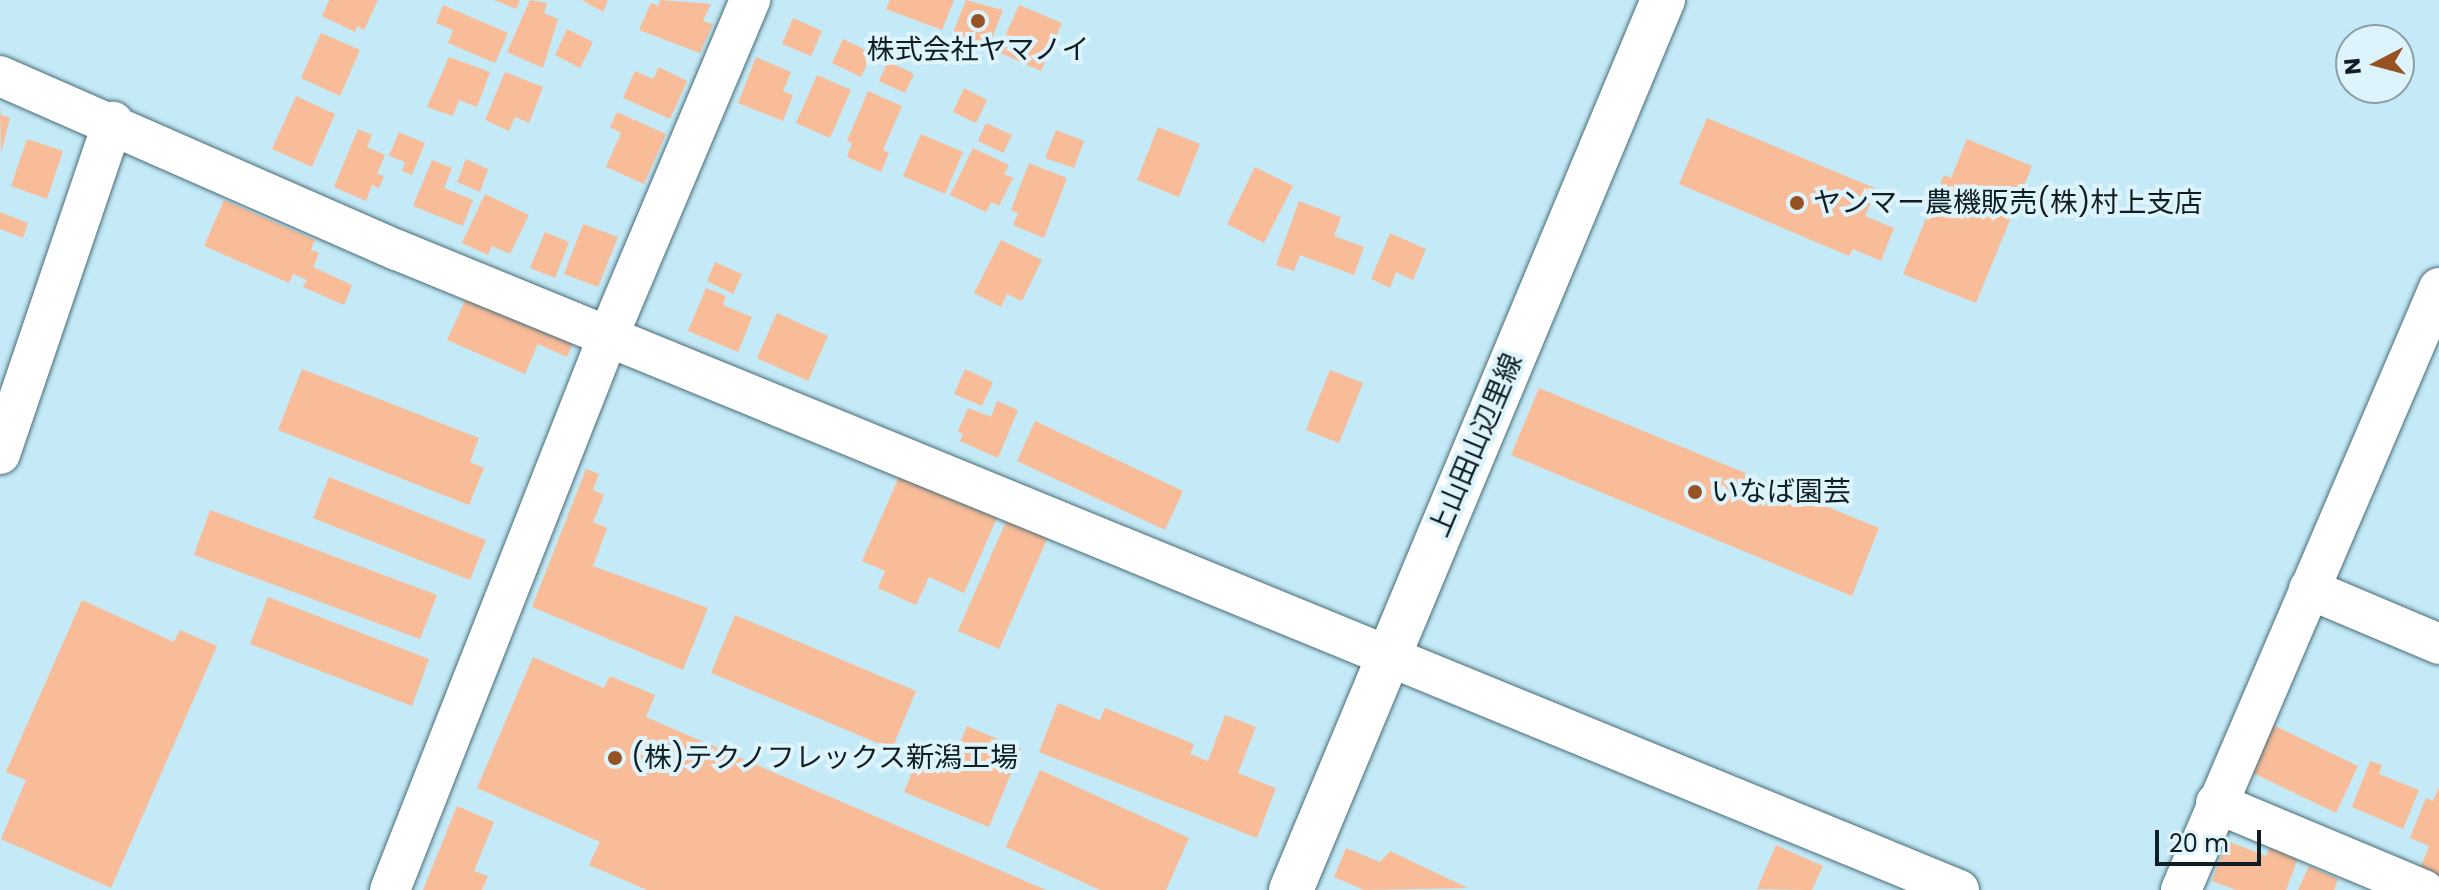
<!DOCTYPE html>
<html>
<head>
<meta charset="utf-8">
<style>
	body { margin:0 }
	#map { position:relative; width:2439px; height:890px; overflow:hidden; background:#c4eaf7; font-family:Poppins,"Noto Sans JP",sans-serif }
	div>[style] { position:absolute }
	.building>* { inset:0; background:#f8bc98 }
	.roads { filter:drop-shadow(0 0 2px #496c78) drop-shadow(0 0 2px #496c78) }
	.minor>* { height:40px; margin:-20px; padding:0 20px; transform-origin:20px; border-radius:20px; background:#fff }
	.major>* { height:44px; margin:-22px; padding:0 22px; transform-origin:22px; border-radius:22px; background:#fff }
	.dots>* { width:22px; height:22px; translate:-50% -50%; box-sizing:border-box; border:4px solid #def4fc; border-radius:50% }
	span { translate:-50% -50%; white-space:nowrap; text-align:center; line-height:1.15; -webkit-text-stroke:8px #def4fc; paint-order:stroke }
	.poi-label { font-size:28px; color:#101e23 }
	.left { translate:0 -50%; text-align:left }
	.street-label { font-size:28px; color:#101e23 }
	.north { position:absolute; left:2335px; top:24px; width:80px; height:80px; box-sizing:border-box; background:#def4fc; border:2px solid #8c9ea5; border-radius:50%; rotate:264deg; font-size:22px; font-weight:700; line-height:32px; text-align:center; color:#101e23 }
	.north::after { content:''; display:block; margin:auto; width:28px; height:36px; background:#965223; clip-path:polygon(50% 0,100% 100%,50% 72%,0 100%) }
	.scale { position:absolute; left:2155px; top:830px; width:106px; height:36px; box-sizing:border-box; border:4px solid #101e23; border-top:0; padding-left:10px; font-size:24px; line-height:28px; white-space:nowrap; color:#101e23; -webkit-text-stroke:6px #def4fc; paint-order:stroke }
</style>
</head>
<body>
<div id="map">
	<div class="building">
		<div style="clip-path:polygon(329px 0,378px 0,364px 30px,357px 26px,355px 32px,322px 16px)"></div>
		<div style="clip-path:polygon(494px 0,520px 0,516px 9px)"></div>
		<div style="clip-path:polygon(530px 0,547px 3px,544px 13px,558px 19px,543px 68px,507px 52px)"></div>
		<div style="clip-path:polygon(582px 0,608px 0,603px 12px)"></div>
		<div style="clip-path:polygon(660px 0,711px 4px,703px 21px,713px 24px,700px 53px,639px 30px,651px 3px,658px 6px)"></div>
		<div style="clip-path:polygon(890px 0,954px 0,942px 30px,886px 9px)"></div>
		<div style="clip-path:polygon(966px 0,1003px 10px,988px 48px,953px 33px)"></div>
		<div style="clip-path:polygon(443px 5px,508px 33px,495px 63px,448px 43px,453px 30px,436px 23px)"></div>
		<div style="clip-path:polygon(1019px 5px,1062px 23px,1041px 71px,998px 52px)"></div>
		<div style="clip-path:polygon(793px 18px,822px 31px,811px 56px,782px 44px)"></div>
		<div style="clip-path:polygon(567px 29px,593px 42px,580px 68px,555px 55px)"></div>
		<div style="clip-path:polygon(321px 33px,360px 50px,340px 96px,301px 78px)"></div>
		<div style="clip-path:polygon(843px 39px,872px 53px,861px 77px,832px 63px)"></div>
		<div style="clip-path:polygon(449px 57px,490px 72px,477px 107px,459px 100px,453px 116px,427px 107px)"></div>
		<div style="clip-path:polygon(756px 57px,791px 72px,783px 91px,793px 95px,783px 121px,738px 103px)"></div>
		<div style="clip-path:polygon(888px 61px,914px 74px,905px 93px,879px 81px)"></div>
		<div style="clip-path:polygon(659px 67px,687px 81px,670px 119px,623px 98px,635px 71px,653px 79px)"></div>
		<div style="clip-path:polygon(505px 72px,543px 87px,529px 123px,515px 117px,509px 131px,485px 120px)"></div>
		<div style="clip-path:polygon(817px 75px,851px 90px,830px 138px,796px 123px)"></div>
		<div style="clip-path:polygon(964px 88px,987px 100px,976px 123px,953px 112px)"></div>
		<div style="clip-path:polygon(868px 91px,902px 106px,883px 150px,889px 153px,881px 172px,847px 157px,852px 143px,847px 141px)"></div>
		<div style="clip-path:polygon(296px 96px,335px 114px,312px 167px,272px 149px)"></div>
		<div style="clip-path:polygon(0 106px,1px 115px,10px 118px,1px 153px)"></div>
		<div style="clip-path:polygon(617px 112px,666px 134px,644px 184px,606px 167px,621px 133px,610px 127px)"></div>
		<div style="clip-path:polygon(1707px 118px,1877px 189px,1865px 216px,1894px 228px,1881px 261px,1853px 249px,1849px 256px,1679px 184px)"></div>
		<div style="clip-path:polygon(986px 123px,1012px 135px,1003px 153px,978px 141px)"></div>
		<div style="clip-path:polygon(1158px 127px,1200px 144px,1179px 197px,1137px 180px)"></div>
		<div style="clip-path:polygon(358px 129px,372px 135px,367px 147px,385px 155px,377px 174px,384px 176px,379px 188px,372px 185px,366px 201px,334px 187px)"></div>
		<div style="clip-path:polygon(1056px 130px,1084px 141px,1074px 168px,1045px 158px)"></div>
		<div style="clip-path:polygon(399px 132px,425px 143px,412px 175px,402px 171px,405px 162px,389px 156px)"></div>
		<div style="clip-path:polygon(921px 134px,963px 152px,945px 194px,903px 176px)"></div>
		<div style="clip-path:polygon(27px 139px,63px 151px,47px 199px,11px 186px)"></div>
		<div style="clip-path:polygon(1967px 139px,2032px 166px,1976px 303px,1903px 274px,1944px 175px,1951px 178px)"></div>
		<div style="clip-path:polygon(973px 148px,1009px 165px,1004px 174px,1013px 178px,999px 206px,991px 202px,986px 212px,950px 195px)"></div>
		<div style="clip-path:polygon(466px 159px,488px 169px,480px 192px,457px 182px)"></div>
		<div style="clip-path:polygon(432px 160px,452px 168px,444px 188px,473px 200px,463px 226px,413px 206px)"></div>
		<div style="clip-path:polygon(1029px 163px,1067px 178px,1044px 238px,1013px 225px,1018px 213px,1011px 210px)"></div>
		<div style="clip-path:polygon(1255px 167px,1293px 186px,1264px 243px,1227px 224px)"></div>
		<div style="clip-path:polygon(485px 194px,529px 215px,510px 254px,492px 246px,488px 255px,462px 243px)"></div>
		<div style="clip-path:polygon(224px 200px,315px 240px,311px 250px,319px 253px,313px 267px,352px 285px,344px 305px,303px 287px,307px 280px,293px 274px,289px 283px,204px 246px)"></div>
		<div style="clip-path:polygon(1299px 201px,1341px 217px,1334px 236px,1364px 247px,1354px 275px,1300px 255px,1294px 271px,1276px 265px)"></div>
		<div style="clip-path:polygon(0 212px,28px 223px,23px 238px,0 229px)"></div>
		<div style="clip-path:polygon(583px 224px,618px 237px,598px 287px,564px 274px)"></div>
		<div style="clip-path:polygon(545px 232px,569px 242px,555px 278px,530px 268px)"></div>
		<div style="clip-path:polygon(1390px 233px,1426px 249px,1413px 280px,1396px 272px,1390px 288px,1371px 279px)"></div>
		<div style="clip-path:polygon(1001px 240px,1042px 260px,1022px 301px,1007px 294px,1001px 307px,974px 293px)"></div>
		<div style="clip-path:polygon(715px 262px,742px 274px,733px 294px,707px 281px)"></div>
		<div style="clip-path:polygon(473px 283px,575px 337px,567px 357px,538px 344px,525px 374px,447px 340px)"></div>
		<div style="clip-path:polygon(706px 288px,726px 296px,723px 305px,752px 317px,738px 352px,688px 331px)"></div>
		<div style="clip-path:polygon(777px 313px,828px 336px,808px 381px,757px 358px)"></div>
		<div style="clip-path:polygon(302px 369px,479px 438px,470px 462px,484px 468px,469px 505px,278px 430px)"></div>
		<div style="clip-path:polygon(965px 369px,993px 382px,982px 406px,954px 394px)"></div>
		<div style="clip-path:polygon(1330px 370px,1363px 383px,1339px 443px,1306px 430px)"></div>
		<div style="clip-path:polygon(1539px 388px,1879px 528px,1852px 596px,1511px 455px)"></div>
		<div style="clip-path:polygon(997px 401px,1018px 410px,998px 458px,960px 441px,963px 434px,958px 431px,968px 408px,991px 417px)"></div>
		<div style="clip-path:polygon(1035px 421px,1183px 491px,1165px 530px,1017px 461px)"></div>
		<div style="clip-path:polygon(903px 468px,1000px 511px,964px 593px,929px 577px,916px 605px,878px 588px,885px 571px,862px 561px)"></div>
		<div style="clip-path:polygon(586px 469px,599px 474px,593px 490px,604px 495px,593px 522px,607px 528px,593px 566px,708px 608px,683px 670px,532px 607px)"></div>
		<div style="clip-path:polygon(329px 477px,486px 540px,470px 580px,313px 518px)"></div>
		<div style="clip-path:polygon(210px 510px,437px 595px,420px 639px,194px 555px)"></div>
		<div style="clip-path:polygon(1011px 510px,1052px 528px,999px 649px,958px 631px)"></div>
		<div style="clip-path:polygon(268px 597px,429px 659px,412px 706px,250px 644px)"></div>
		<div style="clip-path:polygon(82px 600px,174px 642px,180px 630px,217px 646px,111px 888px,1px 839px,26px 780px,6px 772px)"></div>
		<div style="clip-path:polygon(735px 615px,916px 691px,892px 749px,711px 673px)"></div>
		<div style="clip-path:polygon(533px 657px,604px 688px,610px 676px,655px 695px,646px 717px,1046px 890px,647px 890px,589px 865px,600px 842px,477px 788px)"></div>
		<div style="clip-path:polygon(1058px 703px,1100px 720px,1105px 708px,1194px 744px,1190px 754px,1208px 761px,1225px 715px,1256px 727px,1238px 773px,1276px 788px,1257px 838px,1039px 752px)"></div>
		<div style="clip-path:polygon(2269px 723px,2358px 766px,2336px 813px,2247px 770px)"></div>
		<div style="clip-path:polygon(967px 726px,1021px 749px,989px 827px,904px 792px,920px 752px,951px 765px)"></div>
		<div style="clip-path:polygon(2370px 761px,2382px 765px,2379px 774px,2419px 790px,2403px 829px,2352px 807px)"></div>
		<div style="clip-path:polygon(1040px 770px,1189px 838px,1166px 890px,1100px 890px,1006px 847px)"></div>
		<div style="clip-path:polygon(2439px 787px,2439px 880px,2419px 871px,2429px 846px,2410px 838px,2426px 798px,2433px 801px)"></div>
		<div style="clip-path:polygon(457px 806px,494px 822px,474px 871px,488px 876px,482px 890px,423px 890px)"></div>
		<div style="clip-path:polygon(2227px 841px,2266px 856px,2270px 847px,2298px 858px,2286px 890px,2236px 890px,2212px 881px)"></div>
		<div style="clip-path:polygon(1776px 845px,1823px 866px,1812px 890px,1757px 889px)"></div>
		<div style="clip-path:polygon(1346px 848px,1380px 862px,1390px 851px,1468px 888px,1364px 890px,1334px 877px)"></div>
		<div style="clip-path:polygon(2309px 866px,2338px 879px,2334px 890px,2298px 890px)"></div>
	</div>
	<div class="roads">
		<div class="minor">
			<div style="left:0;top:76px;width:433px;rotate:23.7deg"></div>
			<div style="left:397px;top:250px;width:1688px;rotate:22.28deg"></div>
			<div style="left:0;top:454px;width:351px;rotate:-71.2deg"></div>
			<div style="left:2309px;top:589px;width:141px;rotate:22.9deg"></div>
			<div style="left:2216px;top:803px;width:225px;rotate:22.7deg"></div>
			<div style="left:390px;top:890px;width:598px;rotate:-68.5deg"></div>
			<div style="left:609px;top:334px;width:363px;rotate:-67.1deg"></div>
			<div style="left:2181px;top:890px;width:655px;rotate:-66.8deg"></div>
		</div>
		<div class="major">
			<div style="left:1291px;top:890px;width:965px;rotate:-67.32deg"></div>
		</div>
	</div>
	<div class="dots">
		<div style="left:978px;top:21px;background:#965223"></div>
		<div style="left:1797px;top:203px;background:#965223"></div>
		<div style="left:1695px;top:492px;background:#965223"></div>
		<div style="left:615px;top:758px;background:#965223"></div>
	</div>
	<div class="poi-label">
		<span style="left:978px;top:50px">株式会社ヤマノイ</span>
		<span class="left" style="left:1813px;top:203px">ヤンマー農機販売(株)村上支店</span>
		<span class="left" style="left:1711px;top:492px">いなば園芸</span>
		<span class="left" style="left:631px;top:758px">(株)テクノフレックス新潟工場</span>
	</div>
	<div class="street-label">
		<span style="left:1476px;top:445px;rotate:-67deg">上山田山辺里線</span>
	</div>
	<div class="north">N</div>
	<div class="scale">20 m</div>
</div>
</body>
</html>
